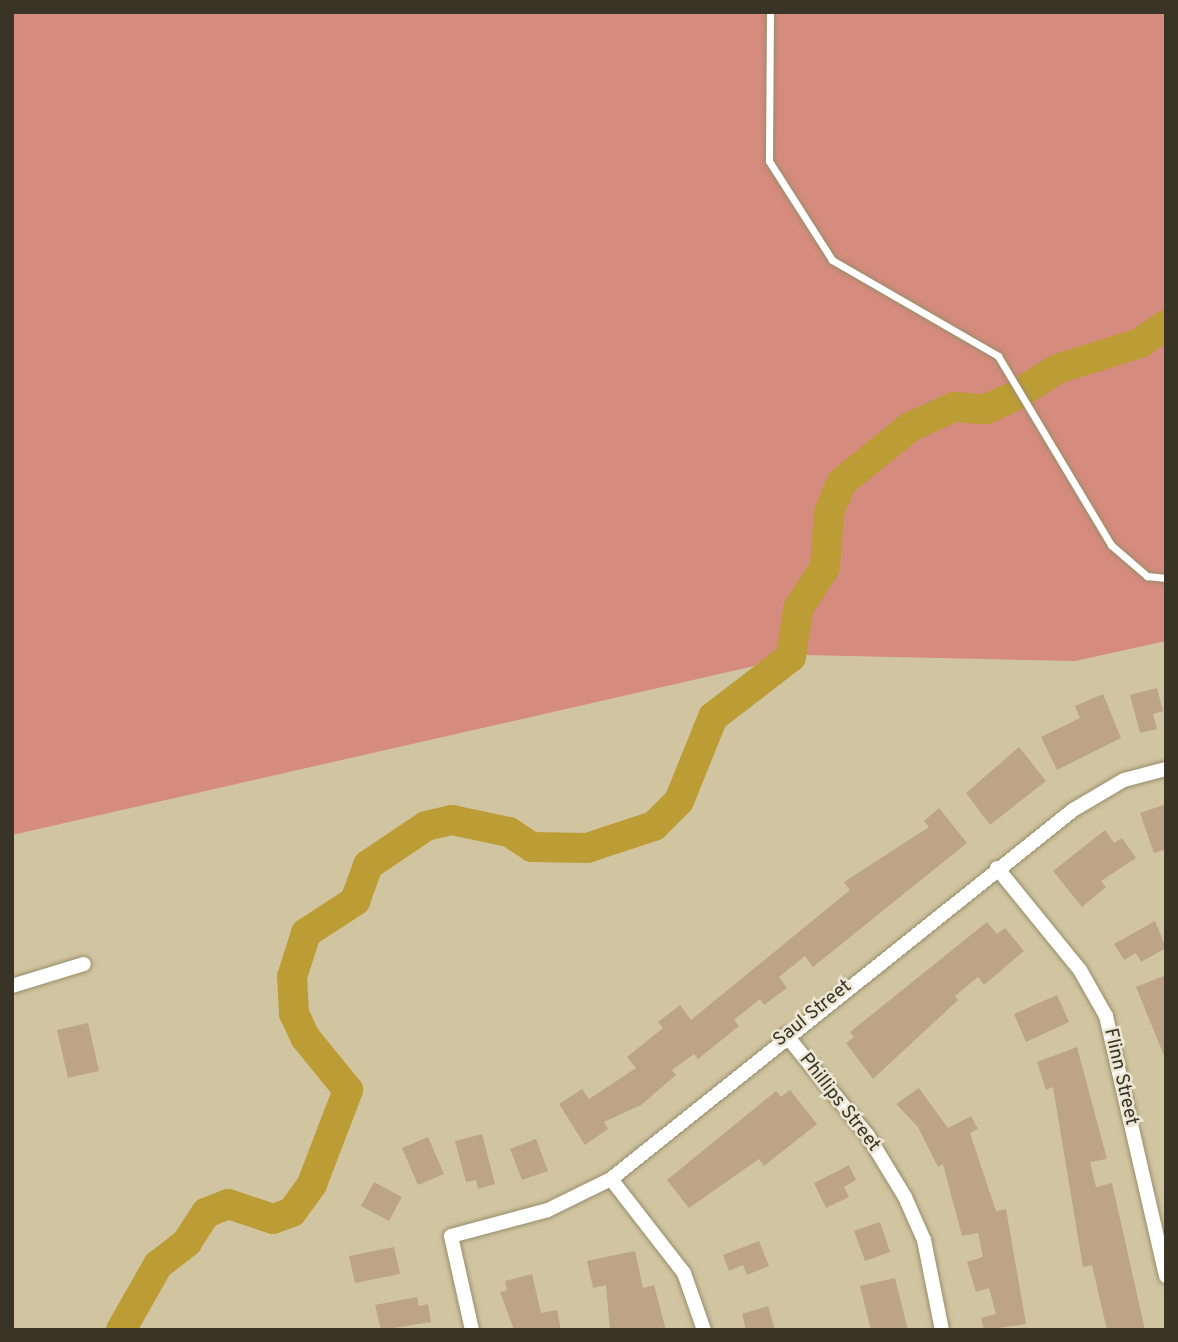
<!DOCTYPE html>
<html>
<head>
<meta charset="utf-8">
<style>
	body { margin:0 }
	#map { position:relative; width:1178px; height:1342px; overflow:hidden; background:#d1c5a1; font-family:Overpass,sans-serif }
	div>[style] { position:absolute }
	.green>* { inset:0; background:#d58b7d }
	.river>* { height:30px; margin:-15px; padding:0 15px; transform-origin:15px; border-radius:15px; background:#bc9d35 }
	.building>* { inset:0; background:#bda487 }
	.roads { filter:drop-shadow(0 0 2px #988d6a) drop-shadow(0 0 2px #988d6a) }
	.lane>* { height:7px; margin:-3.5px; padding:0 3.5px; transform-origin:3.5px; border-radius:3.5px; background:#fff }
	.street>* { height:14px; margin:-7px; padding:0 7px; transform-origin:7px; border-radius:7px; background:#fff }
	span { translate:-50% -50%; white-space:nowrap; text-align:center; line-height:1.15; -webkit-text-stroke:5px #ece6d4; paint-order:stroke }
	.street-label { font-size:19px; color:#393425 }
	.frame { position:absolute; inset:0; border:14px solid #393425; pointer-events:none }
</style>
</head>
<body>
<div id="map">
	<div class="green">
		<div style="clip-path:polygon(12px 12px,1166px 12px,1166px 641px,1075px 661px,803px 655px,12px 835px)"></div>
	</div>
	<div class="river">
		<div style="left:1027px;top:388px;width:36px;rotate:-32deg"></div>
		<div style="left:1057px;top:369px;width:87px;rotate:-17.4deg"></div>
		<div style="left:1140px;top:343px;width:32px;rotate:-35deg"></div>
		<div style="left:121px;top:1330px;width:75px;rotate:-60.4deg"></div>
		<div style="left:158px;top:1265px;width:37px;rotate:-38deg"></div>
		<div style="left:187px;top:1242px;width:35px;rotate:-57deg"></div>
		<div style="left:206px;top:1213px;width:24px;rotate:-22deg"></div>
		<div style="left:228px;top:1204px;width:47px;rotate:18.4deg"></div>
		<div style="left:273px;top:1219px;width:20px;rotate:-20deg"></div>
		<div style="left:292px;top:1212px;width:34px;rotate:-54deg"></div>
		<div style="left:312px;top:1184px;width:101px;rotate:-69deg"></div>
		<div style="left:348px;top:1090px;width:68px;rotate:-129.1deg"></div>
		<div style="left:305px;top:1037px;width:26px;rotate:-115deg"></div>
		<div style="left:294px;top:1013px;width:36px;rotate:-93deg"></div>
		<div style="left:292px;top:977px;width:46px;rotate:-72.3deg"></div>
		<div style="left:306px;top:933px;width:59px;rotate:-33.1deg"></div>
		<div style="left:355px;top:901px;width:38px;rotate:-70deg"></div>
		<div style="left:368px;top:865px;width:70px;rotate:-33.9deg"></div>
		<div style="left:426px;top:826px;width:27px;rotate:-13deg"></div>
		<div style="left:452px;top:820px;width:58px;rotate:11.9deg"></div>
		<div style="left:509px;top:832px;width:27px;rotate:33deg"></div>
		<div style="left:532px;top:847px;width:55px;rotate:1deg"></div>
		<div style="left:587px;top:848px;width:71px;rotate:-18.2deg"></div>
		<div style="left:654px;top:826px;width:35px;rotate:-45deg"></div>
		<div style="left:679px;top:801px;width:91px;rotate:-68deg"></div>
		<div style="left:713px;top:717px;width:98px;rotate:-37.6deg"></div>
		<div style="left:791px;top:657px;width:49px;rotate:-81.7deg"></div>
		<div style="left:798px;top:609px;width:50px;rotate:-57.3deg"></div>
		<div style="left:825px;top:567px;width:55px;rotate:-85.8deg"></div>
		<div style="left:829px;top:512px;width:33px;rotate:-67deg"></div>
		<div style="left:842px;top:482px;width:87px;rotate:-39deg"></div>
		<div style="left:910px;top:427px;width:48px;rotate:-24.4deg"></div>
		<div style="left:954px;top:407px;width:32px;rotate:4deg"></div>
		<div style="left:986px;top:409px;width:30px;rotate:-24deg"></div>
	</div>
	<div class="building">
		<div style="clip-path:polygon(1157px 688px,1163px 711px,1153px 714px,1157px 729px,1140px 733px,1130px 695px)"></div>
		<div style="clip-path:polygon(1103px 694px,1121px 738px,1057px 770px,1041px 737px,1080px 718px,1075px 706px)"></div>
		<div style="clip-path:polygon(1019px 747px,1046px 781px,990px 825px,966px 793px)"></div>
		<div style="clip-path:polygon(1166px 804px,1166px 849px,1154px 853px,1140px 813px)"></div>
		<div style="clip-path:polygon(939px 808px,967px 843px,813px 967px,805px 956px,779px 977px,787px 988px,764px 1005px,760px 999px,734px 1020px,739px 1026px,698px 1059px,694px 1054px,672px 1070px,676px 1075px,641px 1105px,604px 1122px,608px 1129px,585px 1145px,559px 1104px,582px 1089px,589px 1099px,636px 1068px,627px 1057px,663px 1028px,658px 1022px,680px 1005px,691px 1020px,850px 890px,844px 882px,929px 827px,924px 821px)"></div>
		<div style="clip-path:polygon(1105px 830px,1114px 843px,1122px 838px,1136px 858px,1101px 881px,1106px 887px,1082px 907px,1053px 871px)"></div>
		<div style="clip-path:polygon(1155px 921px,1166px 948px,1141px 962px,1136px 953px,1124px 960px,1114px 944px)"></div>
		<div style="clip-path:polygon(987px 922px,997px 934px,1005px 928px,1024px 951px,984px 985px,978px 977px,955px 996px,958px 1000px,873px 1079px,846px 1043px,854px 1037px,850px 1032px)"></div>
		<div style="clip-path:polygon(1166px 975px,1166px 1058px,1165px 1058px,1136px 987px)"></div>
		<div style="clip-path:polygon(1057px 995px,1069px 1022px,1026px 1042px,1014px 1014px)"></div>
		<div style="clip-path:polygon(88px 1023px,99px 1071px,68px 1078px,57px 1030px)"></div>
		<div style="clip-path:polygon(1077px 1047px,1107px 1159px,1090px 1162px,1096px 1187px,1112px 1183px,1145px 1330px,1107px 1330px,1092px 1265px,1083px 1267px,1053px 1087px,1046px 1090px,1037px 1062px)"></div>
		<div style="clip-path:polygon(919px 1088px,948px 1128px,971px 1116px,978px 1129px,970px 1133px,996px 1211px,1006px 1209px,1026px 1324px,984px 1330px,981px 1318px,996px 1314px,989px 1288px,976px 1292px,967px 1262px,983px 1257px,978px 1233px,962px 1236px,943px 1164px,938px 1167px,918px 1127px,896px 1104px)"></div>
		<div style="clip-path:polygon(790px 1090px,817px 1124px,764px 1166px,759px 1159px,689px 1208px,667px 1180px,776px 1091px,781px 1097px)"></div>
		<div style="clip-path:polygon(482px 1134px,495px 1184px,478px 1189px,476px 1180px,466px 1182px,455px 1141px)"></div>
		<div style="clip-path:polygon(428px 1137px,444px 1174px,418px 1185px,402px 1148px)"></div>
		<div style="clip-path:polygon(536px 1139px,548px 1171px,522px 1180px,510px 1149px)"></div>
		<div style="clip-path:polygon(849px 1165px,856px 1180px,844px 1187px,849px 1197px,826px 1208px,814px 1183px)"></div>
		<div style="clip-path:polygon(374px 1182px,402px 1197px,389px 1221px,361px 1206px)"></div>
		<div style="clip-path:polygon(880px 1222px,890px 1252px,865px 1261px,854px 1231px)"></div>
		<div style="clip-path:polygon(759px 1241px,769px 1266px,747px 1275px,743px 1265px,729px 1271px,723px 1255px)"></div>
		<div style="clip-path:polygon(394px 1247px,400px 1274px,355px 1283px,349px 1256px)"></div>
		<div style="clip-path:polygon(635px 1251px,643px 1288px,654px 1285px,666px 1330px,610px 1330px,606px 1285px,593px 1288px,587px 1261px)"></div>
		<div style="clip-path:polygon(532px 1274px,541px 1313px,557px 1310px,561px 1330px,514px 1330px,500px 1292px,507px 1290px,505px 1281px)"></div>
		<div style="clip-path:polygon(895px 1278px,908px 1330px,871px 1330px,860px 1286px)"></div>
		<div style="clip-path:polygon(417px 1297px,419px 1306px,428px 1304px,431px 1322px,381px 1330px,375px 1305px)"></div>
		<div style="clip-path:polygon(768px 1306px,775px 1330px,746px 1330px,742px 1314px)"></div>
	</div>
	<div class="roads">
		<div class="lane">
			<div style="left:770px;top:12px;width:149px;rotate:90.4deg"></div>
			<div style="left:769px;top:161px;width:117px;rotate:57.5deg"></div>
			<div style="left:832px;top:260px;width:192px;rotate:30deg"></div>
			<div style="left:998px;top:356px;width:220px;rotate:59.1deg"></div>
			<div style="left:1111px;top:545px;width:48px;rotate:40.7deg"></div>
			<div style="left:1147px;top:576px;width:19px;rotate:6deg"></div>
		</div>
		<div class="street">
			<div style="left:997px;top:868px;width:132px;rotate:50.9deg"></div>
			<div style="left:1080px;top:970px;width:53px;rotate:60.5deg"></div>
			<div style="left:1106px;top:1016px;width:267px;rotate:77deg"></div>
			<div style="left:12px;top:986px;width:75px;rotate:-17deg"></div>
			<div style="left:786px;top:1035px;width:130px;rotate:50.9deg"></div>
			<div style="left:868px;top:1136px;width:71px;rotate:58.8deg"></div>
			<div style="left:905px;top:1197px;width:47px;rotate:66.2deg"></div>
			<div style="left:924px;top:1240px;width:92px;rotate:78.7deg"></div>
			<div style="left:611px;top:1179px;width:119px;rotate:52.2deg"></div>
			<div style="left:684px;top:1273px;width:60px;rotate:70.7deg"></div>
			<div style="left:472px;top:1330px;width:96px;rotate:-102.6deg"></div>
			<div style="left:451px;top:1236px;width:100px;rotate:-15deg"></div>
			<div style="left:548px;top:1210px;width:70px;rotate:-26.2deg"></div>
			<div style="left:611px;top:1179px;width:591px;rotate:-38.61deg"></div>
			<div style="left:1073px;top:810px;width:59px;rotate:-30.5deg"></div>
			<div style="left:1124px;top:780px;width:43px;rotate:-14.7deg"></div>
		</div>
	</div>
	<div class="street-label">
		<span style="left:813px;top:1014px;rotate:-39deg">Saul Street</span>
		<span style="left:1120px;top:1077px;rotate:77deg">Flinn Street</span>
		<span style="left:839px;top:1103px;rotate:52deg">Phillips Street</span>
	</div>
	<div class="frame"></div>
</div>
</body>
</html>
